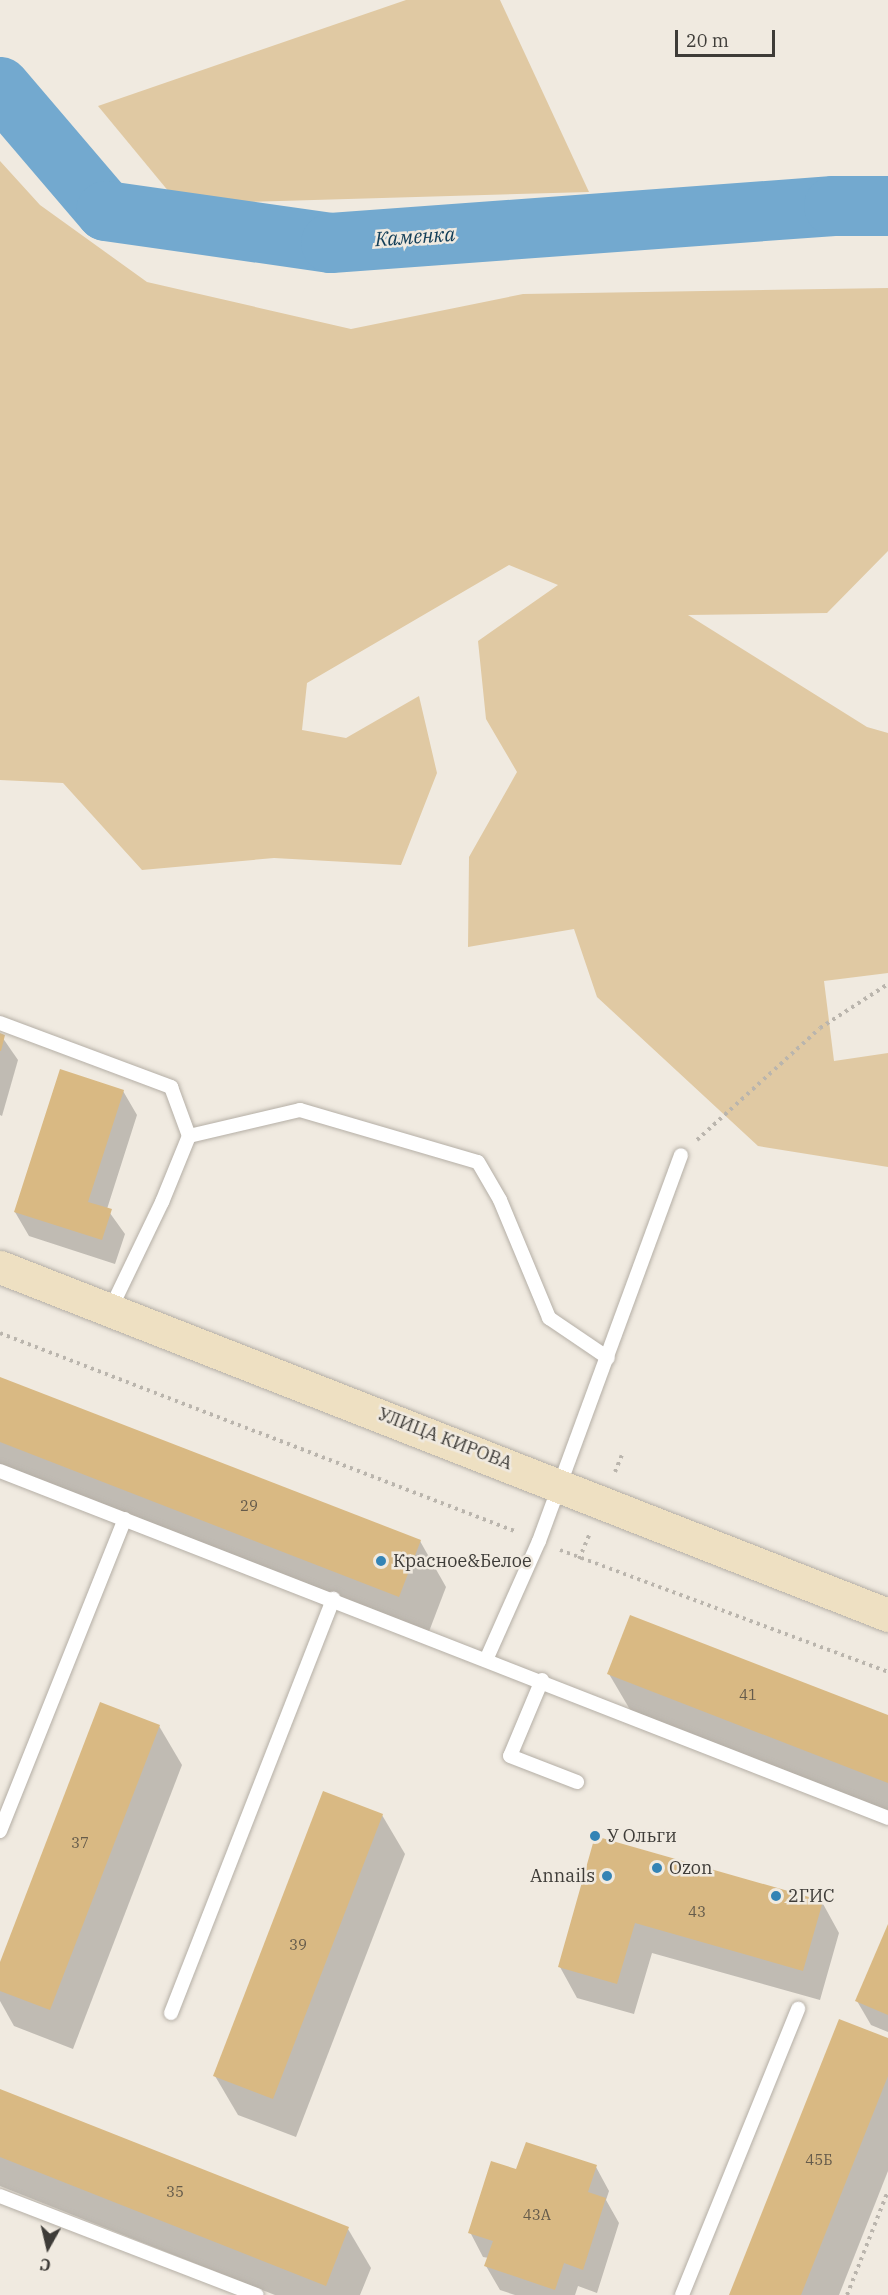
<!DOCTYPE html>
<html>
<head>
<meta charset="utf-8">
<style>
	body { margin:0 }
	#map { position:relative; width:888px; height:2295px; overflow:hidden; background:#f0eae0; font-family:"IBM Plex Serif",serif }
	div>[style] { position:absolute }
	.green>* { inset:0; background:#e0c9a3 }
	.shadow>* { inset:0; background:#0003 }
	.river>* { height:60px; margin:-30px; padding:0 30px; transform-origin:30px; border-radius:30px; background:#73a9cf }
	.building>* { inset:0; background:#d9b983 }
	.path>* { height:4px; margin-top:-2px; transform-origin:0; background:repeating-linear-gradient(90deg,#bab5ad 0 3px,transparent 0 7.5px) }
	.roads { filter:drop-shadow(0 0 2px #b5afa6) drop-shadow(0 0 2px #b5afa6) }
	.lane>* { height:14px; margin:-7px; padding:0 7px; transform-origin:7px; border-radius:7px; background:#fff }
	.secondary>* { height:33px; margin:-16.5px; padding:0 16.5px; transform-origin:16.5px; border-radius:16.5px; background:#eee0c2 }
	.dots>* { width:16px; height:16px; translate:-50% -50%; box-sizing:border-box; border:3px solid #f0eae0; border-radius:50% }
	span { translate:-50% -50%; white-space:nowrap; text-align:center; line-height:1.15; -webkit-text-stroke:5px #f0eae0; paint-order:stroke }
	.number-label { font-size:15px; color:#655b4b }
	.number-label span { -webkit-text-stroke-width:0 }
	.street-label { font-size:18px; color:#3e3c38 }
	.poi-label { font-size:18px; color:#3e3c38 }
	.left { translate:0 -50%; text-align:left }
	.right { translate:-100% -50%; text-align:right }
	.water-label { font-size:20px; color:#123e58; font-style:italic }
	.north { position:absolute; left:18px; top:2217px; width:60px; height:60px; -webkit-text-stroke:4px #f0eae0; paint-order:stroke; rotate:188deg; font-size:16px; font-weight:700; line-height:24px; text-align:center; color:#3e3c38 }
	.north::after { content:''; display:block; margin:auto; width:21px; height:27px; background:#3e3c38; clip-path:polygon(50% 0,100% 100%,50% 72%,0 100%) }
	.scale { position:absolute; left:675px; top:30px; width:100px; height:27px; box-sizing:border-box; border:3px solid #3e3c38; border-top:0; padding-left:8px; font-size:18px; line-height:21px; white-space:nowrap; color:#3e3c38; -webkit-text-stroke:4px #f0eae0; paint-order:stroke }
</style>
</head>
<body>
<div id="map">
	<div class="green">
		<div style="clip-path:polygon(406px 0,500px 0,589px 192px,179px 204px,98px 106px)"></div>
		<div style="clip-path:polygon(0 161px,40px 205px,147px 282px,351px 329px,523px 294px,888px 288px,888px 551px,827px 613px,688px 615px,867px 727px,888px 733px,888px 973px,824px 981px,834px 1061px,888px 1053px,888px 1167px,758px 1146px,597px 997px,574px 929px,468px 947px,469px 857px,517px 772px,486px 719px,478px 641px,558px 585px,509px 565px,307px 683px,302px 730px,346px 738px,419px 696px,437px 773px,401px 865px,274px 858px,142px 870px,63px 783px,0 780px)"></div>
	</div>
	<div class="shadow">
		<div style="clip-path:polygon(0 1034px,18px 1060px,2px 1116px,0 1115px)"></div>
		<div style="clip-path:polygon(123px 1091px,137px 1115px,107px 1209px,125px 1234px,115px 1264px,29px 1236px,15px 1212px)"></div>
		<div style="clip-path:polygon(0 1378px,420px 1541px,446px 1587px,425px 1642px,0 1477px)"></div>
		<div style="clip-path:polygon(609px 1674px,888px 1717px,888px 1813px,632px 1713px)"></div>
		<div style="clip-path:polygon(159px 1726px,182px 1765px,73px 2049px,14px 2026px,0 2001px,0 1966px)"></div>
		<div style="clip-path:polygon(382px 1815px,405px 1854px,296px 2137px,238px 2115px,215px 2076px)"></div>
		<div style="clip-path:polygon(597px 1838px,822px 1902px,839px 1933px,820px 2000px,652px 1953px,634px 2014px,577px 1998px,560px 1967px)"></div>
		<div style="clip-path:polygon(888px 1927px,888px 2032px,871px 2025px,857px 2001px)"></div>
		<div style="clip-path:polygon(888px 2040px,888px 2171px,839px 2295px,730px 2295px)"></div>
		<div style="clip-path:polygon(0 2091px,348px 2229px,371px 2268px,360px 2295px,275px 2295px,0 2186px)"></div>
		<div style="clip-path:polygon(596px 2167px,609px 2191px,606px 2200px,619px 2223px,597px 2293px,578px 2286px,575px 2295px,515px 2295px,500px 2290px,486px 2266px,489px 2258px,483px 2257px,470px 2232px,517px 2171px)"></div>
	</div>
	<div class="river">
		<div style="left:0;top:87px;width:163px;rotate:49.5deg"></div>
		<div style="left:106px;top:211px;width:227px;rotate:8.1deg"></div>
		<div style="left:331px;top:243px;width:504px;rotate:-4.21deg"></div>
		<div style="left:834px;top:206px;width:54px"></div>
	</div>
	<div class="building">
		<div style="clip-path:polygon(0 1033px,5px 1035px,1px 1051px,0 1051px)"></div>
		<div style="clip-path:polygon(60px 1069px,124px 1090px,88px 1202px,112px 1209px,102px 1240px,14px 1212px)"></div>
		<div style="clip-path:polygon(0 1377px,421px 1540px,399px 1597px,0 1442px)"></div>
		<div style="clip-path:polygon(630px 1615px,888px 1715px,888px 1783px,607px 1674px)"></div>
		<div style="clip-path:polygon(100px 1702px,160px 1725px,50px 2010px,0 1991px,0 1962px)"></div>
		<div style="clip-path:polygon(323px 1791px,383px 1814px,273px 2099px,213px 2076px)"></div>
		<div style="clip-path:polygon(595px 1836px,823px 1901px,803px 1971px,635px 1923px,617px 1984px,558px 1967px)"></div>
		<div style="clip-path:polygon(888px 1924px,888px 2015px,855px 2001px)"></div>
		<div style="clip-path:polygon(839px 2019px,888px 2038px,888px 2076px,801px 2295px,729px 2295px)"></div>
		<div style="clip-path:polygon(0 2089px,349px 2227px,326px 2286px,0 2157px)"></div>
		<div style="clip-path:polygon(526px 2142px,597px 2165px,588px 2192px,606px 2198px,583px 2270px,564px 2263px,555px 2290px,484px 2266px,493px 2241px,468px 2233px,491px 2161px,516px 2169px)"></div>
	</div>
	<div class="path">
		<div style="left:697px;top:1140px;width:166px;rotate:-42.3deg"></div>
		<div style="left:820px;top:1028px;width:81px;rotate:-32.9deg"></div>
		<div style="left:0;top:1333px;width:554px;rotate:21.05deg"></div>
		<div style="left:615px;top:1472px;width:18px;rotate:-68deg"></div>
		<div style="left:560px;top:1550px;width:350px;rotate:20.4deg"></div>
		<div style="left:579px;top:1559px;width:26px;rotate:-67deg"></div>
		<div style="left:847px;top:2295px;width:112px;rotate:-68.5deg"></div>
	</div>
	<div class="roads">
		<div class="lane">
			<div style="left:0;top:1023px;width:183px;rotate:20.5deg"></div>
			<div style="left:171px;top:1087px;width:52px;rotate:69.8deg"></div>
			<div style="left:189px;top:1136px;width:71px;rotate:112.2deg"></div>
			<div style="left:162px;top:1202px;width:120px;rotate:115.7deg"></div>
			<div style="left:189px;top:1136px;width:114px;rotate:-13.2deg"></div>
			<div style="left:300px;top:1110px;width:185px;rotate:16.3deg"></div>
			<div style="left:478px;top:1162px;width:44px;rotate:59.9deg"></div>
			<div style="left:500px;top:1200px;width:128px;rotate:67.4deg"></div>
			<div style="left:549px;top:1318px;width:71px;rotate:34.1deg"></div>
			<div style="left:0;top:1471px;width:953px;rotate:21.34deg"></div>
			<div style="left:486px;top:1660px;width:130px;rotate:-66deg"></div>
			<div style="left:539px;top:1541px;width:411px;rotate:-69.8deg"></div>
			<div style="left:542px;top:1680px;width:82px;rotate:112.8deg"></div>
			<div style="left:510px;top:1756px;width:72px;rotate:21.2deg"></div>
			<div style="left:0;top:1831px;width:336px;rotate:-68.2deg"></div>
			<div style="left:171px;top:2013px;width:445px;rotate:-68.6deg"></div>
			<div style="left:0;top:2196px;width:275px;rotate:21.1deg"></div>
			<div style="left:682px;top:2295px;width:309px;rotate:-67.9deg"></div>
		</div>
		<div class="secondary">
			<div style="left:0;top:1267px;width:954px;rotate:21.4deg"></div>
		</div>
	</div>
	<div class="dots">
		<div style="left:381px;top:1561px;background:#3484b5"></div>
		<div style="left:595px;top:1836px;background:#3484b5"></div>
		<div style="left:657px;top:1868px;background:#3484b5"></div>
		<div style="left:607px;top:1876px;background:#3484b5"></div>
		<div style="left:776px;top:1896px;background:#3484b5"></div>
	</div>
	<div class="number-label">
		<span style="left:249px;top:1506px">29</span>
		<span style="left:748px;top:1695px">41</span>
		<span style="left:80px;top:1843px">37</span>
		<span style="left:697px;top:1912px">43</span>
		<span style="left:298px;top:1945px">39</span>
		<span style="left:819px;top:2160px">45Б</span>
		<span style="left:175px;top:2192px">35</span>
		<span style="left:537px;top:2215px">43А</span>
	</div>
	<div class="street-label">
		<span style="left:445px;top:1439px;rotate:21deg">УЛИЦА КИРОВА</span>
	</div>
	<div class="poi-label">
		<span class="left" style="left:393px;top:1561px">Красное&amp;Белое</span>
		<span class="left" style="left:607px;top:1836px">У Ольги</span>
		<span class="left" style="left:669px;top:1868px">Ozon</span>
		<span class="right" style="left:595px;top:1876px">Annails</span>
		<span class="left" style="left:788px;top:1896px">2ГИС</span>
	</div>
	<div class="water-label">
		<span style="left:415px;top:236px;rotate:-4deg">Каменка</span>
	</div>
	<div class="north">С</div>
	<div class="scale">20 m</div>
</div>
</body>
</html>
